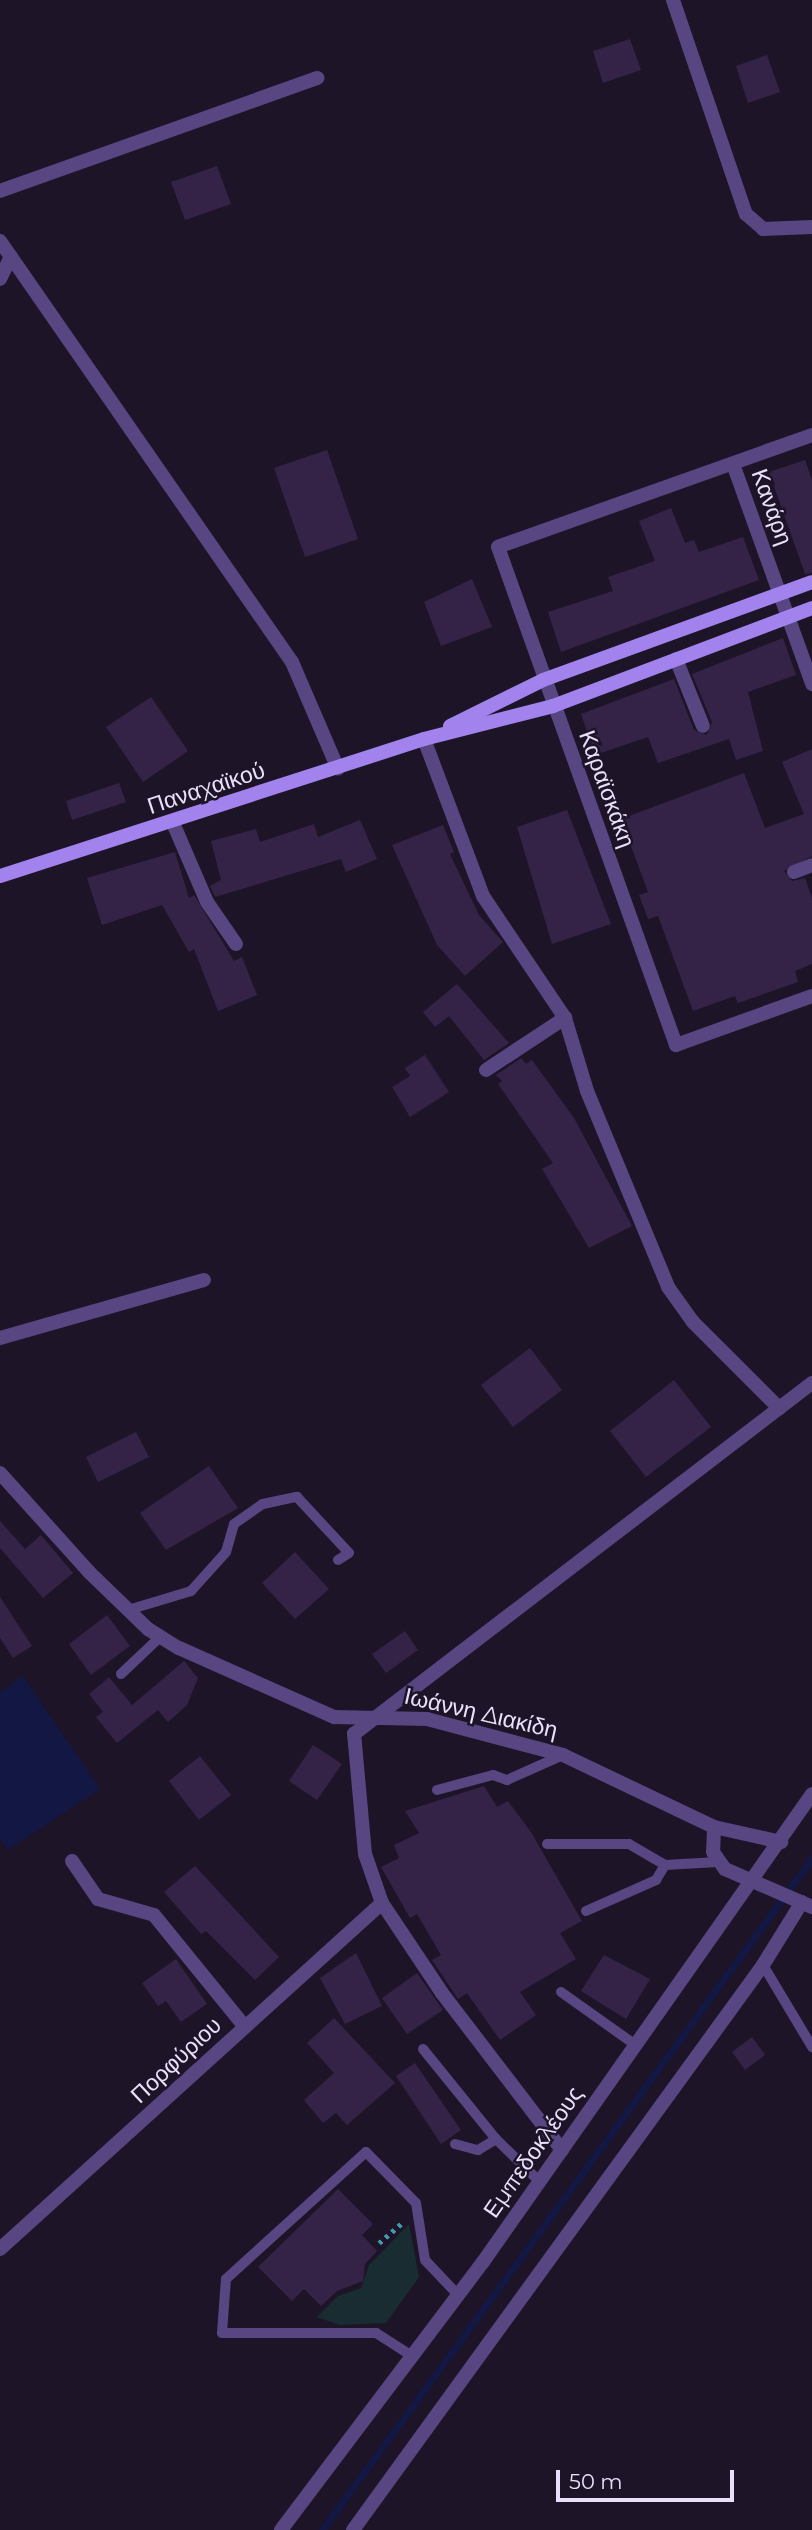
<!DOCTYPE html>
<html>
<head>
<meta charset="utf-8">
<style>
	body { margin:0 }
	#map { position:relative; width:812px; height:2530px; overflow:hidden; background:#1d1428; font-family:Montserrat,sans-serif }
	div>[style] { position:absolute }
	.green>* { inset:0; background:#182c32 }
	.water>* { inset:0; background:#131743 }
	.stream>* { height:7px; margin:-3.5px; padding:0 3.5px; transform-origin:3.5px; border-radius:3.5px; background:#131743 }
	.building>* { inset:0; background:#342347 }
	.path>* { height:4.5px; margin-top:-2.25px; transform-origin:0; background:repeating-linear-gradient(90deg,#4197ad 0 3.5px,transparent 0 8.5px) }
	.service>* { height:10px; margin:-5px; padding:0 5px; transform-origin:5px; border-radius:5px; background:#574681 }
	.minor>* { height:14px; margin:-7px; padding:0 7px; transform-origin:7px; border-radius:7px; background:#574681 }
	.tertiary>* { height:14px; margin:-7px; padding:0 7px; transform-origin:7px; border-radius:7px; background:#574681 }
	.secondary>* { height:14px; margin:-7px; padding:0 7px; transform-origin:7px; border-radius:7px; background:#a283ee }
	span { translate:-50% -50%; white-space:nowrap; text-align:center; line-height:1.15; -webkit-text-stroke:5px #1d1428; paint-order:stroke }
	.street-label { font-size:23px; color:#eae0fb }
	.scale { position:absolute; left:556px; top:2470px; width:178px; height:32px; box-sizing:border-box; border:4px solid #eae0fb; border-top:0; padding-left:9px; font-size:21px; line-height:24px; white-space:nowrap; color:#eae0fb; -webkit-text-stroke:5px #1d1428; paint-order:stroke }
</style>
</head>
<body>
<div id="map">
	<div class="green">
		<div style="clip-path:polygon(409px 2224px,419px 2277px,386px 2323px,339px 2325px,317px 2317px,338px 2296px,361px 2288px,369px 2265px)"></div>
	</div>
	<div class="water">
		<div style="clip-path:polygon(23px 1676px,100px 1789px,8px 1850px,0 1839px,0 1692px)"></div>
	</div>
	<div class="stream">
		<div style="left:322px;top:2530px;width:832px;rotate:-53.9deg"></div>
	</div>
	<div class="building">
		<div style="clip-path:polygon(630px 39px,641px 70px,603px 83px,593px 51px)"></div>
		<div style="clip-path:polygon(767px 55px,780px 92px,748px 103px,736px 66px)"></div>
		<div style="clip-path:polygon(217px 166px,231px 204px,185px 220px,171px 182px)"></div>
		<div style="clip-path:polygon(327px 450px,358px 539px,305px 557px,274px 468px)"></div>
		<div style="clip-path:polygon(805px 460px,812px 480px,812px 573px,805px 574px,769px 472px)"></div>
		<div style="clip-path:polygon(671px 508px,685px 543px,694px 540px,699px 552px,743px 537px,759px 580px,561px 652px,548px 612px,613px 591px,608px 577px,655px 561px,639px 521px)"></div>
		<div style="clip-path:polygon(472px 579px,492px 627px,441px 646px,424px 602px)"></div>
		<div style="clip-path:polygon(783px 638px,796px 675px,748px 692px,763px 751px,736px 760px,729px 739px,658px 763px,648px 737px,595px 755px,581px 714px,674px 679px,694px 730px,707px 735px,712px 722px,692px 674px)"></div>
		<div style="clip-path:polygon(151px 697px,188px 751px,143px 782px,106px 727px)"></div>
		<div style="clip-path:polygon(812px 749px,812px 856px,784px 871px,792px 881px,805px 878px,812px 898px,812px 964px,795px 971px,798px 982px,738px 1003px,735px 996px,693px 1011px,658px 916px,648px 919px,639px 895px,648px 892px,621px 819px,744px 773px,765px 828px,804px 814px,782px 762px)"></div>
		<div style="clip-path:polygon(119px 783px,126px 802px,72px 820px,66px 801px)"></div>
		<div style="clip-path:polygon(567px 810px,611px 924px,552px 944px,517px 827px)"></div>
		<div style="clip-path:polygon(360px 820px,377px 859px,346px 872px,341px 859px,215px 897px,210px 886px,221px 880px,211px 841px,256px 829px,260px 842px,314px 824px,318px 837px)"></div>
		<div style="clip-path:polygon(443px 825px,454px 852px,450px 854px,479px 915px,503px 942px,465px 976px,437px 945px,392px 845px)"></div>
		<div style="clip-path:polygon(175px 852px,189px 898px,194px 895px,234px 961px,242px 957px,257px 995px,218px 1011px,194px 949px,189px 952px,162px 905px,102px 925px,87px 878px)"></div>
		<div style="clip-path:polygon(457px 984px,509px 1043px,484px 1060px,449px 1016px,435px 1027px,423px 1012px)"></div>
		<div style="clip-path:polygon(425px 1055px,449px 1092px,410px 1117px,392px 1087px,410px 1076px,405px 1068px)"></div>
		<div style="clip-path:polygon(521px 1058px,526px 1064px,532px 1060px,574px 1118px,632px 1226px,589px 1248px,542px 1169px,553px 1163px,498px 1084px,502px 1081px,496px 1075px)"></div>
		<div style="clip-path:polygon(530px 1348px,562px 1390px,513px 1427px,481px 1385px)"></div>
		<div style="clip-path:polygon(674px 1380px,711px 1427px,646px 1477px,610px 1431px)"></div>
		<div style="clip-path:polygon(136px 1432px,149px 1457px,98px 1482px,86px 1457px)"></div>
		<div style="clip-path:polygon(209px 1466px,238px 1508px,166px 1550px,140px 1513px)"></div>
		<div style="clip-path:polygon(0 1521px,25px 1549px,41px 1535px,73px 1573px,43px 1598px,0 1548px)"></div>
		<div style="clip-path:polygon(295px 1552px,329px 1589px,295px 1619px,262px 1583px)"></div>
		<div style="clip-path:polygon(0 1597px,32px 1646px,13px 1658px,0 1638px)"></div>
		<div style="clip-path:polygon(107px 1615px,130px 1646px,91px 1675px,69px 1644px)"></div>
		<div style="clip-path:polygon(405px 1631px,418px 1650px,386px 1673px,372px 1654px)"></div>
		<div style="clip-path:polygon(184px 1661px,198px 1678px,187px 1705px,168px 1722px,158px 1710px,117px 1743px,96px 1717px,103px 1712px,89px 1694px,109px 1677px,132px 1705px)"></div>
		<div style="clip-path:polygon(313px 1745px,342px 1764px,317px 1800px,289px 1781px)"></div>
		<div style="clip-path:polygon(200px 1756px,231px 1795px,199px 1820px,169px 1781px)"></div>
		<div style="clip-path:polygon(484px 1786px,497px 1807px,508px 1801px,531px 1832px,582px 1921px,560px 1933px,576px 1959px,520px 1992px,536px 2015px,500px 2040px,467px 1993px,458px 1999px,432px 1960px,441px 1955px,417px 1914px,410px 1918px,381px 1867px,399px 1858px,394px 1845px,419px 1833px,405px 1811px)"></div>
		<div style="clip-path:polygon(195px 1866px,279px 1957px,255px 1980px,206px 1931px,201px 1934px,164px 1892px)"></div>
		<div style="clip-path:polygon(356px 1953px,382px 2006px,345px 2024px,320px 1978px)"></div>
		<div style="clip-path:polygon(604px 1955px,650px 1979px,626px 2019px,581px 1991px)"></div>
		<div style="clip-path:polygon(176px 1959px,207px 2004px,181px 2022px,166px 2001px,158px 2006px,142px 1983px)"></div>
		<div style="clip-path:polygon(417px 1973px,443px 2010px,407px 2034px,382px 1998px)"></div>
		<div style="clip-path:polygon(334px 2018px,395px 2083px,347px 2125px,336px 2113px,323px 2123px,304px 2100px,334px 2073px,307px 2043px)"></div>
		<div style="clip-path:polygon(752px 2037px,765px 2055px,745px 2070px,732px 2052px)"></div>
		<div style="clip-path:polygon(415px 2063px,461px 2130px,441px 2144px,396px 2076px)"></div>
		<div style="clip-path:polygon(338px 2189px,373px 2224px,362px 2235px,377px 2251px,365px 2264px,363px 2281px,337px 2291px,321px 2306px,304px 2289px,292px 2301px,258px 2267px)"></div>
	</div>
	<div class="path">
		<div style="left:379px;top:2243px;width:30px;rotate:-41deg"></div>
	</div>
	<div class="service">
		<div style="left:128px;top:1610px;width:66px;rotate:-16.8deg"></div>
		<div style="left:191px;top:1591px;width:52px;rotate:-48.1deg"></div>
		<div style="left:226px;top:1552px;width:29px;rotate:-74deg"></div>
		<div style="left:234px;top:1524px;width:35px;rotate:-35deg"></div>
		<div style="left:263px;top:1504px;width:35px;rotate:-12deg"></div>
		<div style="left:297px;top:1497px;width:76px;rotate:47.1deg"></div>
		<div style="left:349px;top:1553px;width:13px;rotate:148deg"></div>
		<div style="left:121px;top:1674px;width:54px;rotate:-43.5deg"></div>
		<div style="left:437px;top:1790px;width:58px;rotate:-15deg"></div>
		<div style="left:493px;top:1775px;width:15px;rotate:20deg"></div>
		<div style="left:507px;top:1780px;width:61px;rotate:-24.1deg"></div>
		<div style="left:547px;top:1844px;width:82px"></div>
		<div style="left:629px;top:1844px;width:42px;rotate:30.3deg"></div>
		<div style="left:665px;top:1865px;width:53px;rotate:-3.2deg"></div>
		<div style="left:586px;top:1911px;width:77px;rotate:-23.9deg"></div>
		<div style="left:656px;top:1880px;width:17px;rotate:-59deg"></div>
		<div style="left:763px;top:1965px;width:96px;rotate:59.1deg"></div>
		<div style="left:561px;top:1992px;width:93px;rotate:35.4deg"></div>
		<div style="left:423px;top:2049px;width:116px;rotate:51deg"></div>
		<div style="left:496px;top:2139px;width:60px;rotate:44.3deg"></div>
		<div style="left:455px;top:2144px;width:24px;rotate:15deg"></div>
		<div style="left:478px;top:2150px;width:21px;rotate:-31deg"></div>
		<div style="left:412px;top:2356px;width:43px;rotate:-147.4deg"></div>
		<div style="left:376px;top:2333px;width:154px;rotate:180deg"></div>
		<div style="left:222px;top:2333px;width:54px;rotate:-85.8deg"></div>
		<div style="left:226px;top:2279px;width:189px;rotate:-42.2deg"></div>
		<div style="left:366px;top:2152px;width:71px;rotate:45.6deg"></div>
		<div style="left:416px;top:2203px;width:58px;rotate:81deg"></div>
		<div style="left:425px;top:2260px;width:48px;rotate:46.7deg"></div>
	</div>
	<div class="minor">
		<div style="left:673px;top:0;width:226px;rotate:71.2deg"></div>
		<div style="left:746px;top:214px;width:23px;rotate:41deg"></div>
		<div style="left:763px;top:229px;width:49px;rotate:-2.3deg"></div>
		<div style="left:0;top:191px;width:337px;rotate:-19.6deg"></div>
		<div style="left:0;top:241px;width:512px;rotate:55.26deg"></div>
		<div style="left:292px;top:662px;width:116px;rotate:66.7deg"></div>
		<div style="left:0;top:279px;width:25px;rotate:-64deg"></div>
		<div style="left:812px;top:435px;width:333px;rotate:160.4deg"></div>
		<div style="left:498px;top:547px;width:529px;rotate:70.33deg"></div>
		<div style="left:676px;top:1045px;width:145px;rotate:-19.8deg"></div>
		<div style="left:733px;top:464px;width:234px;rotate:70.2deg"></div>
		<div style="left:676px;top:659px;width:72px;rotate:68.1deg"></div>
		<div style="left:424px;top:739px;width:168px;rotate:69.4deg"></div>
		<div style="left:483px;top:896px;width:147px;rotate:56.1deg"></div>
		<div style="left:565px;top:1018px;width:76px;rotate:73.2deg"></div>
		<div style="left:587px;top:1091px;width:212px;rotate:67.5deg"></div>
		<div style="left:668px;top:1287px;width:43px;rotate:54.5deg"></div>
		<div style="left:693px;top:1322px;width:122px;rotate:45deg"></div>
		<div style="left:173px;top:823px;width:86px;rotate:66.7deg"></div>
		<div style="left:207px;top:902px;width:51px;rotate:55.4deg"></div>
		<div style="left:794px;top:872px;width:19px;rotate:-21deg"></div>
		<div style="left:486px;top:1070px;width:95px;rotate:-33.4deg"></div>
		<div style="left:0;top:1338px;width:212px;rotate:-15.9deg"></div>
		<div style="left:72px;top:1861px;width:46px;rotate:55.6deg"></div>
		<div style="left:98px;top:1899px;width:58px;rotate:15.9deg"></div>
		<div style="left:154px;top:1915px;width:144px;rotate:50.9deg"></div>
		<div style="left:562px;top:2150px;width:198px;rotate:-127.4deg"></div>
		<div style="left:442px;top:1993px;width:108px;rotate:-123.7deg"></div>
		<div style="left:382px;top:1903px;width:52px;rotate:-109.1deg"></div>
		<div style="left:365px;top:1854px;width:121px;rotate:-95.2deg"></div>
		<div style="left:354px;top:1734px;width:577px;rotate:-37.47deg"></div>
		<div style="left:0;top:2249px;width:515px;rotate:-42.17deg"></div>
		<div style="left:353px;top:2530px;width:698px;rotate:-54.03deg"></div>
		<div style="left:763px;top:1965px;width:74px;rotate:-58.2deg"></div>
	</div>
	<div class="tertiary">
		<div style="left:0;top:1473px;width:133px;rotate:48deg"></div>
		<div style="left:89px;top:1572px;width:82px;rotate:44deg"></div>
		<div style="left:148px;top:1629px;width:36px;rotate:32deg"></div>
		<div style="left:179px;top:1648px;width:170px;rotate:24deg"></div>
		<div style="left:334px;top:1717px;width:93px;rotate:1.2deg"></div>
		<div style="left:427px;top:1719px;width:141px;rotate:14.8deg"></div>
		<div style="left:563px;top:1755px;width:167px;rotate:25.5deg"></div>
		<div style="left:714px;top:1827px;width:25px;rotate:92deg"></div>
		<div style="left:713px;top:1852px;width:21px;rotate:55deg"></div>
		<div style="left:725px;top:1869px;width:95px;rotate:23.6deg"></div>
		<div style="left:714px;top:1827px;width:69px;rotate:12.6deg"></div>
		<div style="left:281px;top:2530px;width:336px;rotate:-53deg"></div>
		<div style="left:483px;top:2262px;width:572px;rotate:-54.89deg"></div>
	</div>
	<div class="secondary">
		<div style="left:450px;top:726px;width:104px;rotate:-26.3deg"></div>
		<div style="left:543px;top:680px;width:286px;rotate:-20deg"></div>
		<div style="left:0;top:876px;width:446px;rotate:-17.9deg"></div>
		<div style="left:424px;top:739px;width:133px;rotate:-14.3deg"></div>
		<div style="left:553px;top:706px;width:277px;rotate:-20.7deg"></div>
	</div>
	<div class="street-label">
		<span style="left:772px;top:507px;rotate:70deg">Κανάρη</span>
		<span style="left:206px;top:788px;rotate:-18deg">Παναχαϊκού</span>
		<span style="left:607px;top:789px;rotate:70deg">Καραϊσκάκη</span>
		<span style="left:481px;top:1713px;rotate:13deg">Ιωάννη Διακίδη</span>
		<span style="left:176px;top:2060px;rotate:-43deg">Πορφύριου</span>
		<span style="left:533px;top:2152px;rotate:-55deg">Εμπεδοκλέους</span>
	</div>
	<div class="scale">50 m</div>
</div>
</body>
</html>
